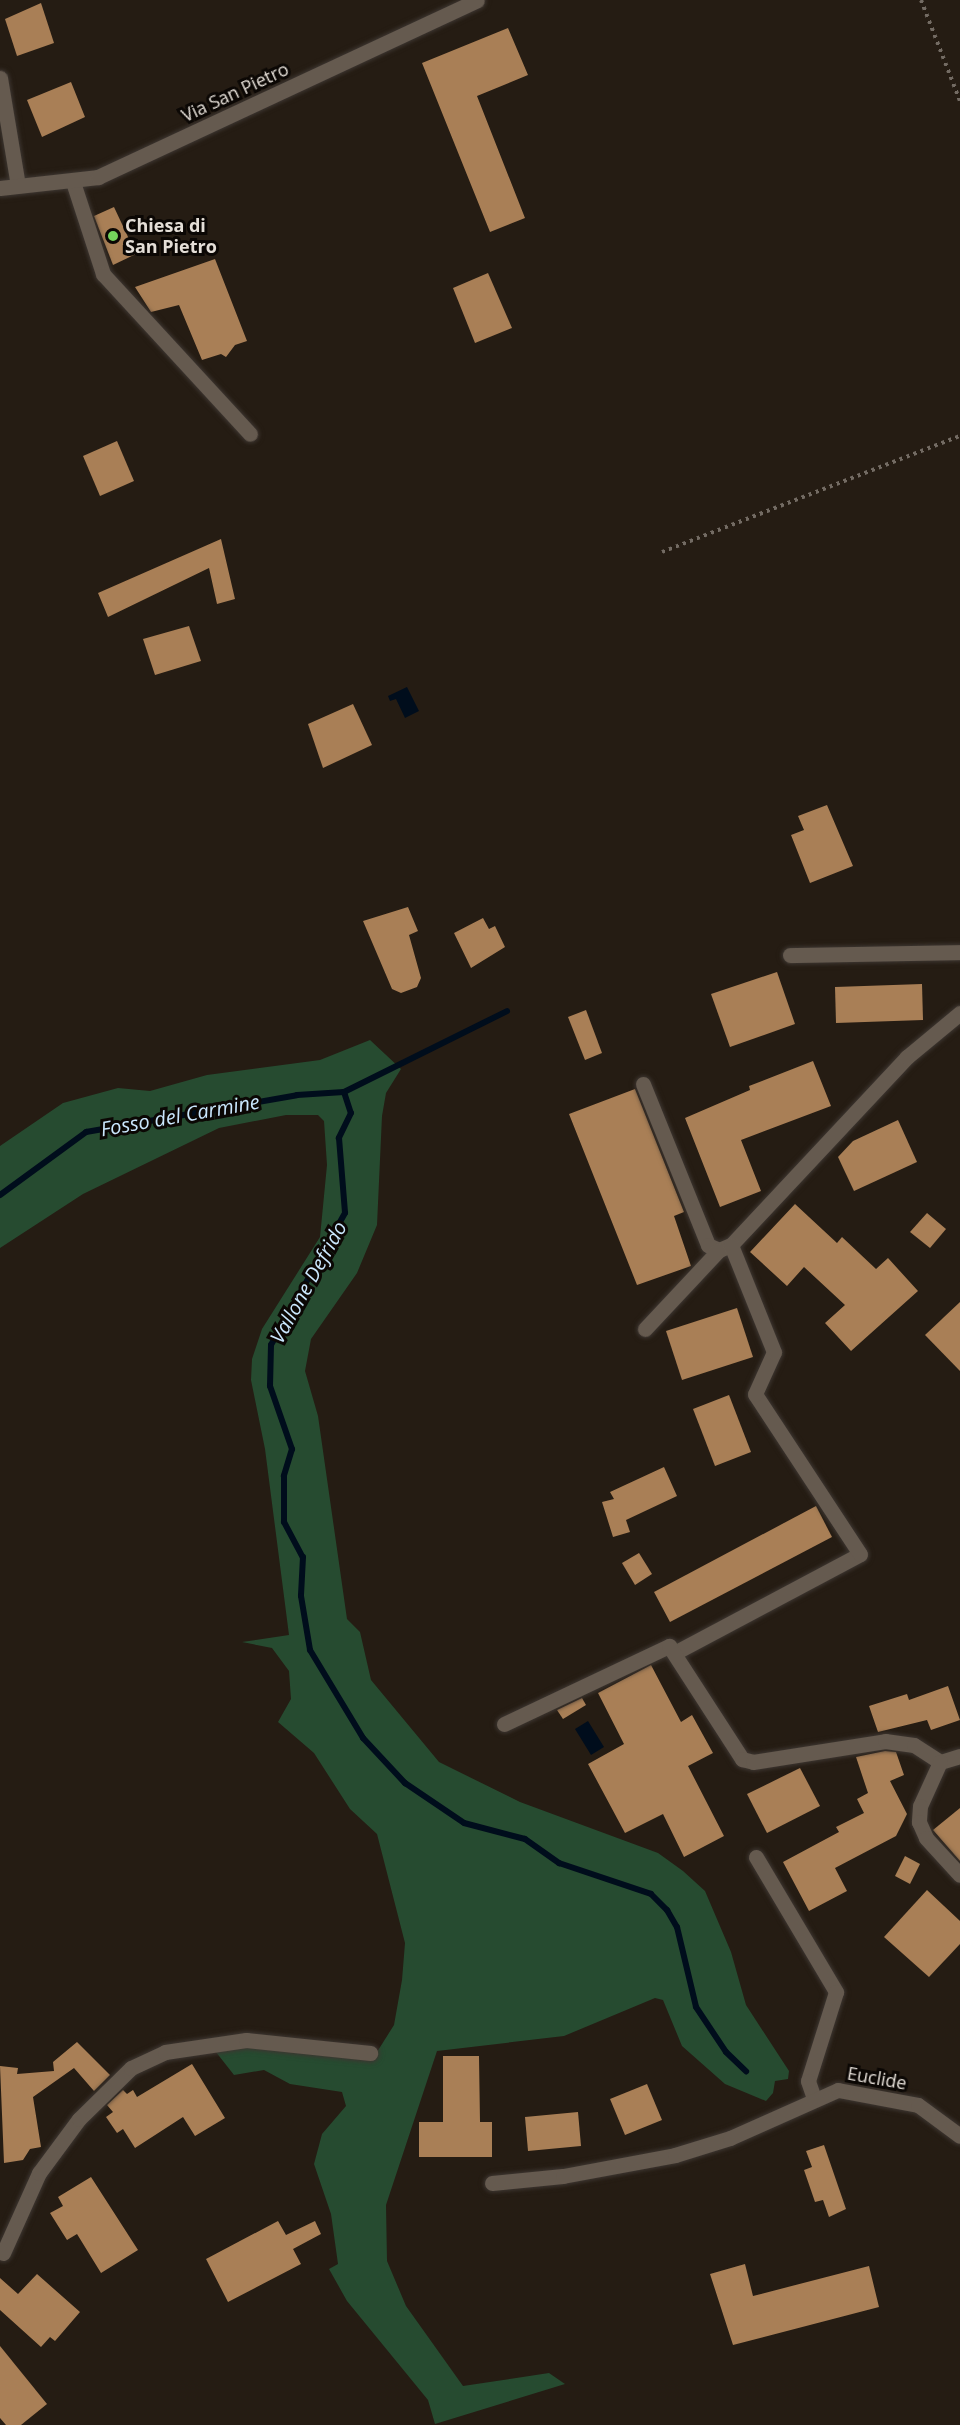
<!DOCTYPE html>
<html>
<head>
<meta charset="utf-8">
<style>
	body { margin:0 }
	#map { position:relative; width:960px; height:2425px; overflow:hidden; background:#251c13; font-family:"Open Sans",sans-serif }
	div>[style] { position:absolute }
	.green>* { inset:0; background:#264b30 }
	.water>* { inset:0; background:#000d1c }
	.stream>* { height:6px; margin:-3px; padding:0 3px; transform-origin:3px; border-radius:3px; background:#000d1c }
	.building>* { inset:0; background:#a97f56 }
	.path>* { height:4px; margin-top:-2px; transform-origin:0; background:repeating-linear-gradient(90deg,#736b63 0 3px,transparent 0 7.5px) }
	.roads { filter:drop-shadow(0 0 2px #3d3631) drop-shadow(0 0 2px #3d3631) }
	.minor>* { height:15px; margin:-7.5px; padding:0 7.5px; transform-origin:7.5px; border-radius:7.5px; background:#655a4f }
	.dots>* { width:16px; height:16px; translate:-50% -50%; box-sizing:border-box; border:3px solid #0b0704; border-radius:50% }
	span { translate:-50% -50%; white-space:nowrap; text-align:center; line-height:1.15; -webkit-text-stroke:6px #0b0704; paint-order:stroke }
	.street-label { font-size:18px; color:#e4ded7 }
	.poi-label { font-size:18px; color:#e4ded7; font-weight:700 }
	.left { translate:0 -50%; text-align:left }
	.water-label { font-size:20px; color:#cae7fd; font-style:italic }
</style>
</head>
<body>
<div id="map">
	<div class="green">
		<div style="clip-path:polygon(370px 1040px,401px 1069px,386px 1093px,382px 1116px,377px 1225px,357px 1273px,311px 1339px,305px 1371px,318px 1416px,347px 1619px,360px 1632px,371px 1680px,439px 1762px,520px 1802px,658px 1853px,683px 1871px,705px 1891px,731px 1952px,746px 2005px,789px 2071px,788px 2079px,775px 2081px,773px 2093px,766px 2101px,725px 2084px,682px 2046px,663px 2000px,655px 1998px,564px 2036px,437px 2051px,386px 2205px,387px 2261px,406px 2306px,463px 2386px,549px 2373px,565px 2384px,435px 2424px,428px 2400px,347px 2301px,329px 2269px,338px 2264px,331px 2214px,314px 2164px,322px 2134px,346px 2106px,342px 2092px,290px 2084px,264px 2070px,234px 2075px,212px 2047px,237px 2044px,377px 2052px,394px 2025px,402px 1980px,405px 1943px,377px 1834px,350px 1809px,314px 1753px,278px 1722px,291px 1699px,289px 1671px,272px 1648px,242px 1642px,289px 1635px,265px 1449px,251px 1380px,252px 1359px,262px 1329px,320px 1237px,327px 1165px,324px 1121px,318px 1115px,286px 1115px,219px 1128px,83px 1194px,0 1248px,0 1146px,63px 1103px,118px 1088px,150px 1091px,207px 1075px,320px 1060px)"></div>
	</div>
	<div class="water">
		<div style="clip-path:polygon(407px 687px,419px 711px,405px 718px,396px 699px,390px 701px,388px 696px)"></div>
		<div style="clip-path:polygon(588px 1721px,604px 1747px,591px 1755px,575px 1729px)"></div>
	</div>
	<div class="stream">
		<div style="left:344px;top:1092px;width:22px;rotate:72deg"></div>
		<div style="left:351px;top:1113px;width:28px;rotate:116deg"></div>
		<div style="left:339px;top:1138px;width:75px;rotate:85.4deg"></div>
		<div style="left:345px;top:1213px;width:151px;rotate:119.3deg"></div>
		<div style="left:271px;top:1345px;width:41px;rotate:91.4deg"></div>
		<div style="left:270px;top:1386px;width:67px;rotate:70.8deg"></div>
		<div style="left:292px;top:1449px;width:28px;rotate:107deg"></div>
		<div style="left:284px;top:1476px;width:46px;rotate:90deg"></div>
		<div style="left:284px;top:1522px;width:40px;rotate:62deg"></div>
		<div style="left:303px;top:1557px;width:39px;rotate:93deg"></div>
		<div style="left:301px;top:1596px;width:55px;rotate:80.5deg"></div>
		<div style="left:310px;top:1650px;width:103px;rotate:58.9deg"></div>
		<div style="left:363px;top:1738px;width:62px;rotate:47deg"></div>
		<div style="left:405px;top:1783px;width:71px;rotate:34.1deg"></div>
		<div style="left:464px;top:1823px;width:63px;rotate:14.7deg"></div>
		<div style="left:525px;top:1839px;width:42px;rotate:35.2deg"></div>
		<div style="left:559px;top:1863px;width:97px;rotate:18.6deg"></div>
		<div style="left:651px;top:1894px;width:23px;rotate:45deg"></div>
		<div style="left:667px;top:1910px;width:20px;rotate:60deg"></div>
		<div style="left:677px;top:1927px;width:82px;rotate:76.6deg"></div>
		<div style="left:696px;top:2007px;width:54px;rotate:56.3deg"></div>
		<div style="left:726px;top:2052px;width:28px;rotate:44deg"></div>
		<div style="left:0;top:1195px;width:107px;rotate:-36.2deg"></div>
		<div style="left:86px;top:1132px;width:214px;rotate:-9.9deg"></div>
		<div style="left:297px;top:1095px;width:47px;rotate:-3.7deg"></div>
		<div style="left:344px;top:1092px;width:182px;rotate:-26.4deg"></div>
	</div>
	<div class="building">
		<div style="clip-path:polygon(41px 3px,54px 43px,17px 56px,5px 19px)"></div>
		<div style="clip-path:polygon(508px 28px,528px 75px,477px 96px,525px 218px,490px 232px,422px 63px)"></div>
		<div style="clip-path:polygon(71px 82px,85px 117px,42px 137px,27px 100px)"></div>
		<div style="clip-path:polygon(114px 207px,136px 254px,113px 265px,94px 216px)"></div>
		<div style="clip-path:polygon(215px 259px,247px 341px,235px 345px,226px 357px,221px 354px,202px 360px,179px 305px,151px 312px,135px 287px)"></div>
		<div style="clip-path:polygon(488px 273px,512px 328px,475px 343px,453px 288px)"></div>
		<div style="clip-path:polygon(117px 441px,134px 481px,100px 496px,83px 456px)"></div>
		<div style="clip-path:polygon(221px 539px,235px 599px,217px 604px,209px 568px,108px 617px,98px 593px)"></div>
		<div style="clip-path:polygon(189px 626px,201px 661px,155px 675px,143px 639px)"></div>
		<div style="clip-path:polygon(353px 704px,372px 745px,323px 768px,308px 724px)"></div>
		<div style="clip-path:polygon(827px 805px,853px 866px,810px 883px,791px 835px,804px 830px,798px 816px)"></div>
		<div style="clip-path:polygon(408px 907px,418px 931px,409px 935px,421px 978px,417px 987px,401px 993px,392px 989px,363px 921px)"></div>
		<div style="clip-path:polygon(483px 918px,489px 929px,495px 926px,505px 947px,471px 968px,454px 933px)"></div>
		<div style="clip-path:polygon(777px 972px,795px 1024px,730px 1047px,711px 994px)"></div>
		<div style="clip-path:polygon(922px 984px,923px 1020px,836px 1023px,835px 987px)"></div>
		<div style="clip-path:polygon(586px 1010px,602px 1053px,585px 1060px,568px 1017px)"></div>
		<div style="clip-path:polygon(813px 1061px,831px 1106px,741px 1140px,761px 1191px,720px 1207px,685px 1118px,750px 1090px,749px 1086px)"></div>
		<div style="clip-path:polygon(635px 1089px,684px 1212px,674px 1216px,691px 1266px,637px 1285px,569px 1114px)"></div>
		<div style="clip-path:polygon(898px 1120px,917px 1162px,854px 1191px,838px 1157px,853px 1141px)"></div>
		<div style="clip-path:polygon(795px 1204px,837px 1243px,842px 1237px,876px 1269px,888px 1258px,918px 1291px,851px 1351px,825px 1323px,845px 1305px,804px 1267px,787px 1286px,750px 1252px)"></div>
		<div style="clip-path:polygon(927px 1213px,946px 1229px,930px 1248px,910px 1232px)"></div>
		<div style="clip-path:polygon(960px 1302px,960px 1371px,925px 1335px)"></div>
		<div style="clip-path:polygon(737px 1308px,753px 1357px,682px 1380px,666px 1331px)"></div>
		<div style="clip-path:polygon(729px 1395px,751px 1452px,715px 1466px,693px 1409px)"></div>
		<div style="clip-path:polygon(664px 1467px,677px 1496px,626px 1520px,630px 1532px,613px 1537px,602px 1502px,614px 1499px,610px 1492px)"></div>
		<div style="clip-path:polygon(816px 1506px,832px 1537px,670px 1622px,654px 1592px)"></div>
		<div style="clip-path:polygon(639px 1553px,652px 1574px,635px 1585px,622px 1563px)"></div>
		<div style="clip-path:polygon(651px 1665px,681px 1722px,692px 1715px,713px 1753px,688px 1766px,724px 1836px,684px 1857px,663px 1814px,625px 1833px,588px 1764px,624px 1744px,598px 1693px)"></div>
		<div style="clip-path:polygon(948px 1686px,960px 1720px,931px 1730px,927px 1720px,878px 1732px,869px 1706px,907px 1694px,909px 1700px)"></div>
		<div style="clip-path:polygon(582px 1698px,586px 1705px,563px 1719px,557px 1710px)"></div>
		<div style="clip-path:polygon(885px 1751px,896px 1752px,904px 1775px,890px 1781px,907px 1814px,896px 1836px,835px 1868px,847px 1891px,809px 1911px,783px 1862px,839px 1832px,836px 1827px,864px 1813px,857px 1799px,868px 1793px,856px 1757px)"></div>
		<div style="clip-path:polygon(800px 1768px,820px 1806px,767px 1833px,747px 1794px)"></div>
		<div style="clip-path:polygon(960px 1808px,960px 1861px,933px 1830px)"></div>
		<div style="clip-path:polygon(905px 1856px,920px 1864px,910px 1884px,895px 1876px)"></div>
		<div style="clip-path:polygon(927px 1890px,960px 1921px,960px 1944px,929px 1977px,884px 1937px)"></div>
		<div style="clip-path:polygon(77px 2042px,110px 2075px,94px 2091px,74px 2068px,33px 2097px,41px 2147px,30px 2149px,23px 2160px,4px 2163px,0 2066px,18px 2068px,17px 2074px,54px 2071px,53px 2062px)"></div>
		<div style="clip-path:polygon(443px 2056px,479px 2056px,480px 2122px,492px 2122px,492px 2157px,419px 2157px,419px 2122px,443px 2122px)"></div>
		<div style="clip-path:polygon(192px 2064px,225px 2118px,195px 2136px,183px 2117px,135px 2148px,123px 2129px,117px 2133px,106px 2117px,113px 2112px,107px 2105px,123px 2090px,127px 2094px,133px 2090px,137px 2097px)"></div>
		<div style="clip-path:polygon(647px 2084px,662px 2120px,625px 2135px,610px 2099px)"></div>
		<div style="clip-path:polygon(578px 2112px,581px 2146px,528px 2151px,525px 2117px)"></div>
		<div style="clip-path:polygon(824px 2145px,846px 2209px,829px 2217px,823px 2200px,815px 2202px,804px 2170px,812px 2167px,806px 2151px)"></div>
		<div style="clip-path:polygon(91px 2177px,138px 2250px,101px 2273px,77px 2234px,67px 2240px,50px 2213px,63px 2206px,58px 2197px)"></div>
		<div style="clip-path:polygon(278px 2221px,286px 2235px,315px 2221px,321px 2234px,293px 2249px,301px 2264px,228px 2302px,206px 2259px)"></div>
		<div style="clip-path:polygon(745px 2264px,753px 2296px,869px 2266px,879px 2307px,733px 2345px,710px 2274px)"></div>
		<div style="clip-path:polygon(37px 2274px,80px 2312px,55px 2341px,50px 2337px,41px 2347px,0 2310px,0 2278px,18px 2294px)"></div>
		<div style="clip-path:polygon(0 2346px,47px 2404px,21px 2425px,6px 2425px,0 2418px)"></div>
	</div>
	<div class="path">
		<div style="left:921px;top:0;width:108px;rotate:68.9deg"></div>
		<div style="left:662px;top:552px;width:320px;rotate:-21.3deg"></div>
	</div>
	<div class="roads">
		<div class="minor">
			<div style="left:0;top:78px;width:109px;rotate:80.5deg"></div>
			<div style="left:73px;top:182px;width:97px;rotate:71.9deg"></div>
			<div style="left:103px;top:274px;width:217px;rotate:47.4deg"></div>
			<div style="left:0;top:188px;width:99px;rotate:-6.4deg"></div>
			<div style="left:98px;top:177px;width:418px;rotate:-25deg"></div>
			<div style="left:790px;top:955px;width:170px;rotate:-1deg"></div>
			<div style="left:643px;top:1084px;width:174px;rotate:68deg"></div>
			<div style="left:708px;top:1245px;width:12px;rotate:24deg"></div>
			<div style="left:719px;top:1250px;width:13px;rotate:-23deg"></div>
			<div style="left:731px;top:1245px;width:258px;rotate:-46.9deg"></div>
			<div style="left:907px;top:1057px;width:69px;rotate:-39.7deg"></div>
			<div style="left:645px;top:1329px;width:108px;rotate:-46.9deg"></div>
			<div style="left:676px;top:1652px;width:208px;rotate:-28deg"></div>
			<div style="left:860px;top:1554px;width:191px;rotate:-123.3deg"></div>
			<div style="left:755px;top:1394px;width:46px;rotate:-65.7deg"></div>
			<div style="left:774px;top:1352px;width:115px;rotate:-111.9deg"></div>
			<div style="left:504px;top:1724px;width:183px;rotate:-25.3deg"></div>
			<div style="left:669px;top:1646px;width:135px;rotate:57.1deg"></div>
			<div style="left:742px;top:1759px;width:11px;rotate:15deg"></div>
			<div style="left:753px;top:1762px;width:134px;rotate:-9deg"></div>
			<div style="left:885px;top:1741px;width:29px;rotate:8deg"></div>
			<div style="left:914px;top:1745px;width:31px;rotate:33deg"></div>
			<div style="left:960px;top:1756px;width:21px;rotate:163deg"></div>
			<div style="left:940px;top:1762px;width:48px;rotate:114.4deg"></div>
			<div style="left:920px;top:1806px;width:16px;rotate:94deg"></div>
			<div style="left:919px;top:1822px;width:17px;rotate:66deg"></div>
			<div style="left:926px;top:1838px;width:50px;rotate:47.4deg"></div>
			<div style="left:756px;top:1857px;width:157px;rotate:59.3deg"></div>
			<div style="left:836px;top:1992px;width:93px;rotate:107.5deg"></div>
			<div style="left:808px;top:2081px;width:18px;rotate:71deg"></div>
			<div style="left:492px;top:2183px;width:71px;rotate:-5.6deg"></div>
			<div style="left:563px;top:2176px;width:114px;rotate:-10.6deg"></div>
			<div style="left:675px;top:2155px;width:58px;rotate:-17.2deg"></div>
			<div style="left:730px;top:2138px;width:118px;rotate:-24deg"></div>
			<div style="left:838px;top:2090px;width:81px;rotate:10.6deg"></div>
			<div style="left:918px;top:2105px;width:52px;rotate:36.4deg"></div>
			<div style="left:3px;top:2253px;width:88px;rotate:-65.8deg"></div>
			<div style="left:39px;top:2173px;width:67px;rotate:-53.5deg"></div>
			<div style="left:79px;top:2119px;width:73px;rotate:-44.4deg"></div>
			<div style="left:131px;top:2068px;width:38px;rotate:-25deg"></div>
			<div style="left:165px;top:2052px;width:82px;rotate:-8.4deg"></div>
			<div style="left:246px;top:2040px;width:125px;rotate:6deg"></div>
		</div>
	</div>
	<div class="dots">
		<div style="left:113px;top:236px;background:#74d25b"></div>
	</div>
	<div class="street-label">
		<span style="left:235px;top:92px;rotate:-25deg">Via San Pietro</span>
		<span style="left:877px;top:2078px;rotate:10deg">Euclide</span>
	</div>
	<div class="poi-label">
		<span class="left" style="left:125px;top:236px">Chiesa di<br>San Pietro</span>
	</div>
	<div class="water-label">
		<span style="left:180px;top:1115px;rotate:-10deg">Fosso del Carmine</span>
		<span style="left:308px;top:1282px;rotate:-61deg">Vallone Defrido</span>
	</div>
</div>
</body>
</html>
